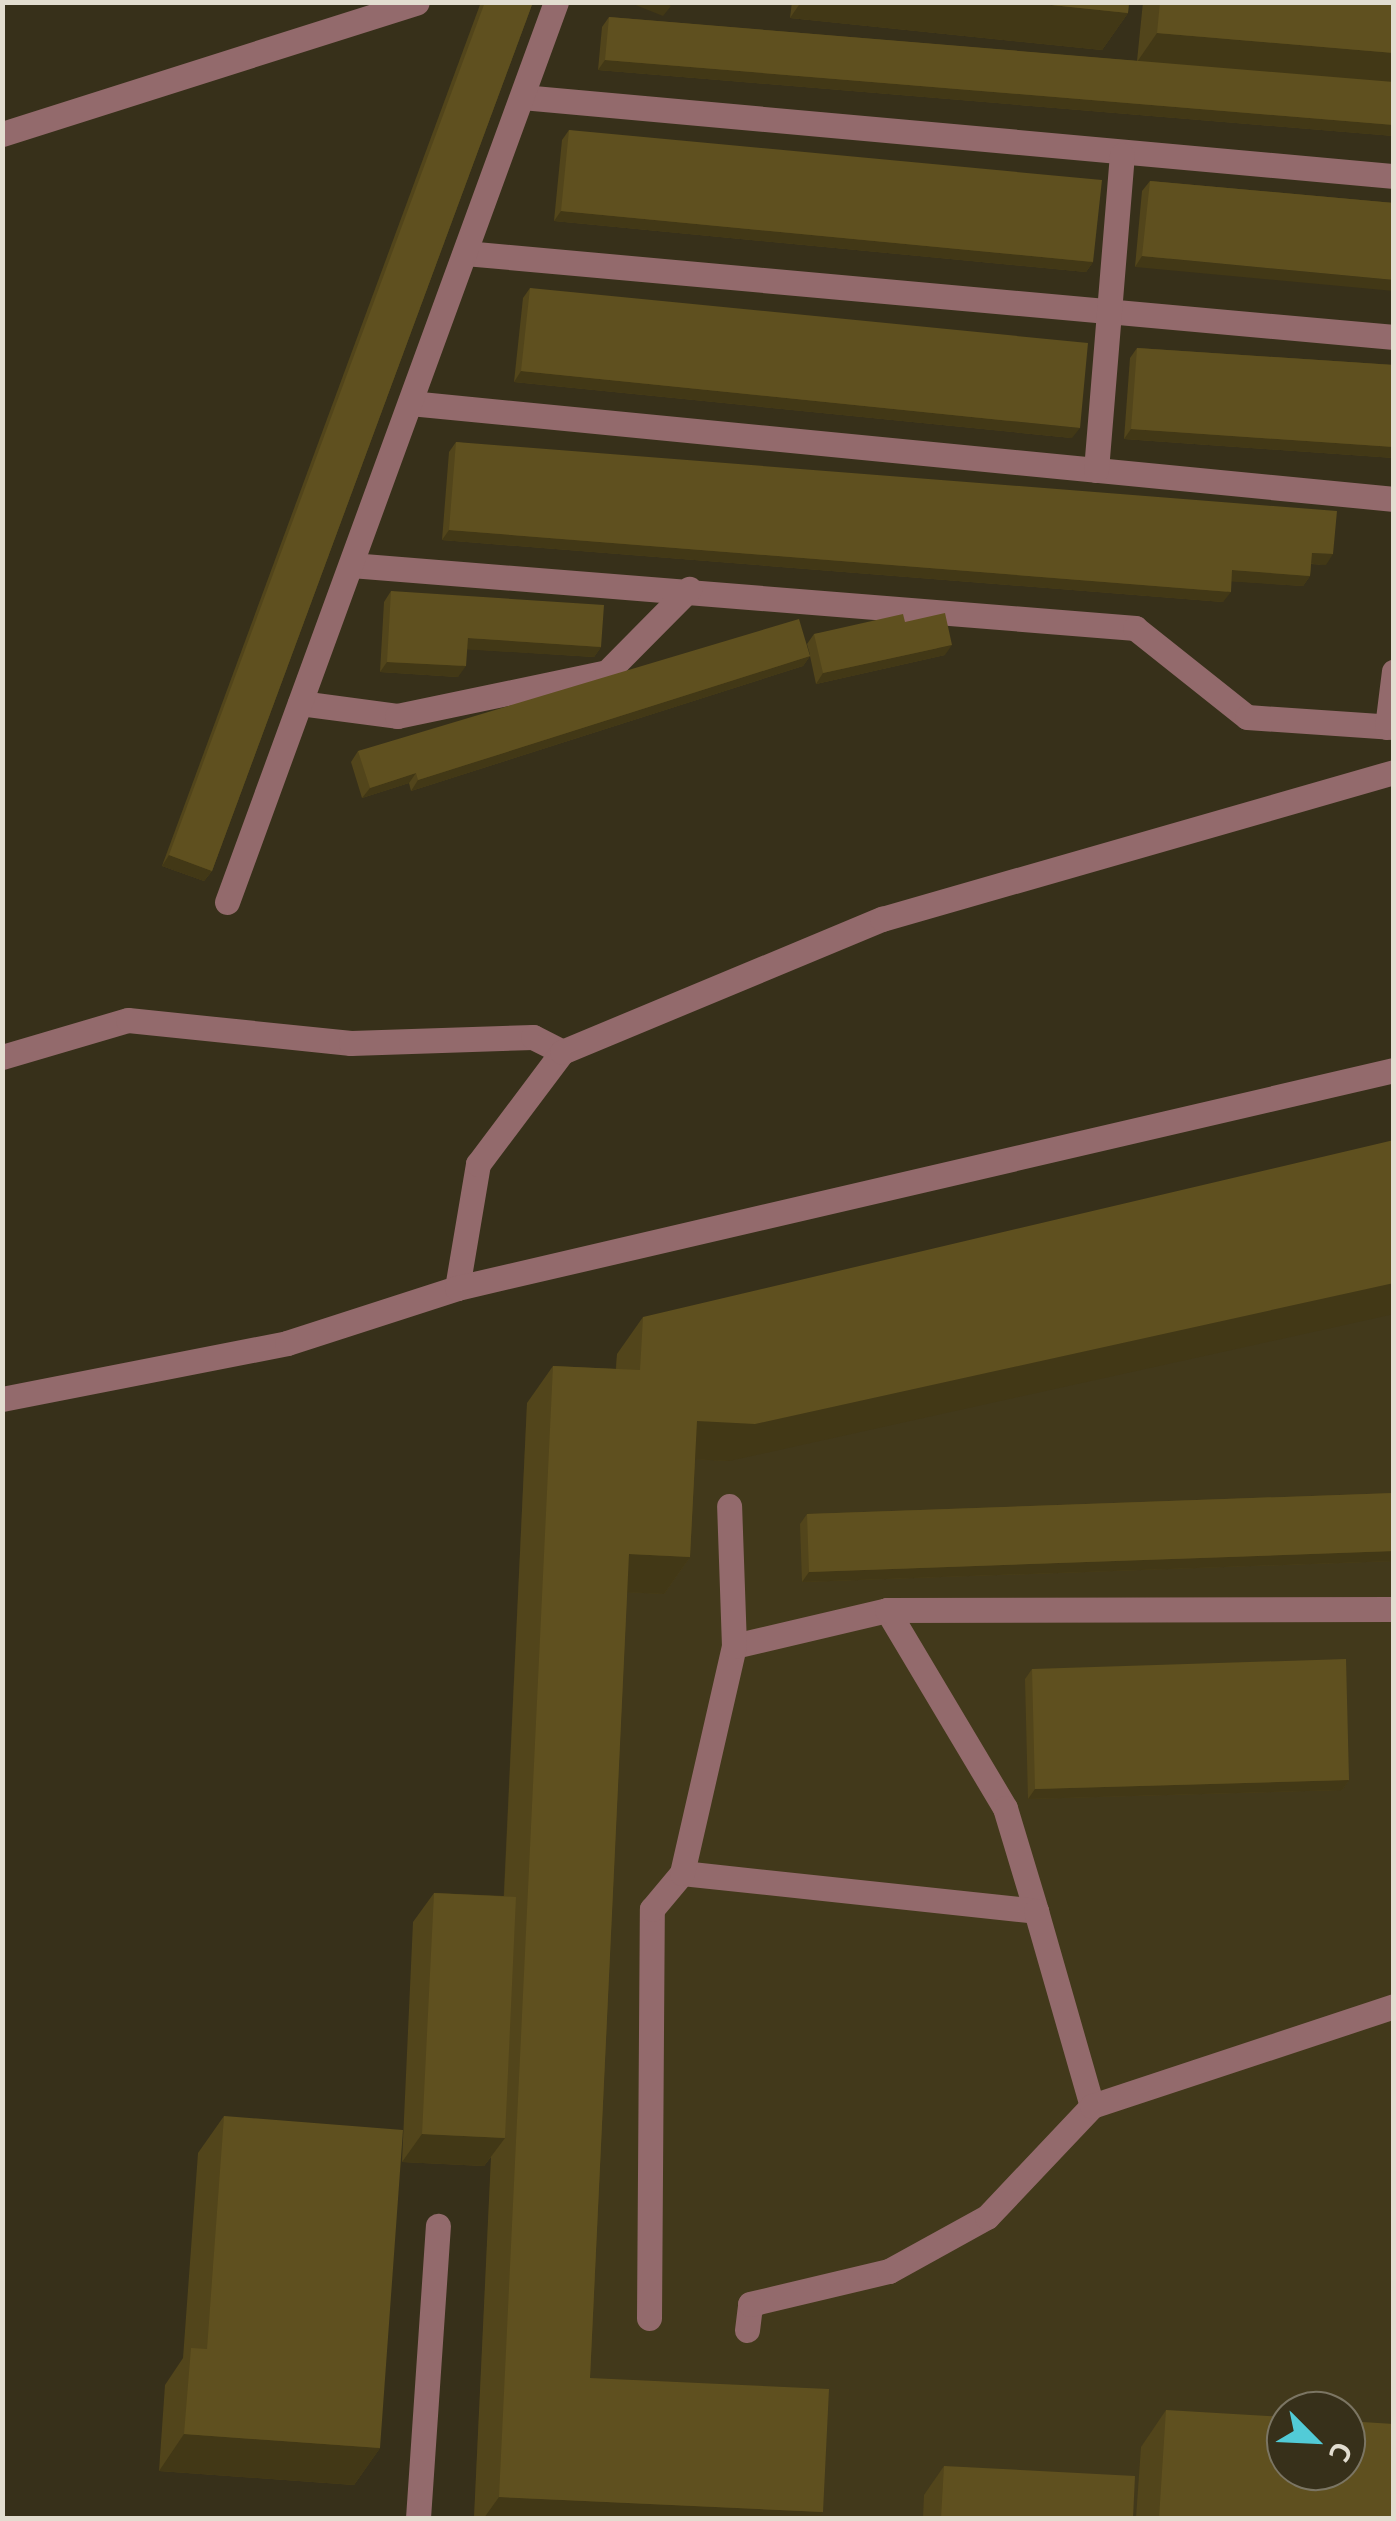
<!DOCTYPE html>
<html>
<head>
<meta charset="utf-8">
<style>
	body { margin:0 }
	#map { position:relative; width:1396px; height:2521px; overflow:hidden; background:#37301a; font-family:"Open Sans",sans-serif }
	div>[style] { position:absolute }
	.built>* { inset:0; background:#42391b }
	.minor>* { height:25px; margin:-12.5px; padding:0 12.5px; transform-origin:12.5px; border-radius:12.5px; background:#936a6c }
	.wall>* { inset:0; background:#52451b }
	.shaded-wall>* { inset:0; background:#423816 }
	.building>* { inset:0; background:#5f501f }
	span { translate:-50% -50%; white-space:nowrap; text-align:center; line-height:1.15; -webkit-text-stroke:8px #37301a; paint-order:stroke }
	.frame { position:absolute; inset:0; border:5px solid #e2ddd0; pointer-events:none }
	.north { position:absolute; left:1266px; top:2391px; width:100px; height:100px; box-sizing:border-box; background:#37301a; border:2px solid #7b7563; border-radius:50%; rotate:114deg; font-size:28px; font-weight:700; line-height:40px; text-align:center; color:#e2ddd0 }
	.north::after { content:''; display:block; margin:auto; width:35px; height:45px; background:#52cbd7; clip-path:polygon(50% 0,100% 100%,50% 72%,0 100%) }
</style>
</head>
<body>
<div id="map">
	<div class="built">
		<div style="clip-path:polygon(evenodd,1393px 1171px,1393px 2518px,474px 2518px,527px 1403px,612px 1407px,617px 1354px,1393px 1171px,1286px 2411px,1346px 2411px,1346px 2471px,1286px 2471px,1286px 2411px)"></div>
	</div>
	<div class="minor">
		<div style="left:522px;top:97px;width:876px;rotate:5.18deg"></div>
		<div style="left:2px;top:134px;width:435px;rotate:-17.6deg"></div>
		<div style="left:465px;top:253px;width:933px;rotate:5.17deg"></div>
		<div style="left:410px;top:403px;width:989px;rotate:5.57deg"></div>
		<div style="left:1096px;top:470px;width:316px;rotate:-85.3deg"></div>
		<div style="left:351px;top:565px;width:787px;rotate:4.59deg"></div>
		<div style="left:1135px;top:628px;width:143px;rotate:38.5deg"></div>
		<div style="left:1247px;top:717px;width:147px;rotate:3.9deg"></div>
		<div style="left:300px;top:703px;width:98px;rotate:7.6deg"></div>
		<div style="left:397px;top:716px;width:215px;rotate:-11.8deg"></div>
		<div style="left:607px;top:672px;width:117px;rotate:-45.3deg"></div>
		<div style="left:1387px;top:727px;width:56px;rotate:-82.9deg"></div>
		<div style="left:227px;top:902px;width:958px;rotate:-69.92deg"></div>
		<div style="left:2px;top:1057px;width:131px;rotate:-16.4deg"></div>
		<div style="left:128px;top:1020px;width:224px;rotate:5.9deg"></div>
		<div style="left:351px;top:1043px;width:182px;rotate:-1.9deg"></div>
		<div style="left:533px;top:1037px;width:33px;rotate:27deg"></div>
		<div style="left:457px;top:1288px;width:126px;rotate:-80.4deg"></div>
		<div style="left:478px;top:1164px;width:140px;rotate:-53.1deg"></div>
		<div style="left:562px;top:1052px;width:347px;rotate:-22.6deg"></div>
		<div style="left:882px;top:919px;width:533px;rotate:-16.02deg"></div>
		<div style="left:2px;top:1399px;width:290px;rotate:-11.1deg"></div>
		<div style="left:287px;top:1343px;width:179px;rotate:-17.9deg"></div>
		<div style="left:457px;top:1288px;width:962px;rotate:-13.1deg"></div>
		<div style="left:887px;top:1610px;width:230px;rotate:59.2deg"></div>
		<div style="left:1005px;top:1808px;width:108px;rotate:73.2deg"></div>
		<div style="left:734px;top:1646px;width:157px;rotate:-13.2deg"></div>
		<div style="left:887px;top:1610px;width:507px;rotate:-0.11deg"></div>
		<div style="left:682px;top:1873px;width:356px;rotate:6.1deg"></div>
		<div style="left:1036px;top:1911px;width:203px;rotate:74deg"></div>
		<div style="left:649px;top:2318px;width:409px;rotate:-89.6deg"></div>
		<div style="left:652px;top:1909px;width:47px;rotate:-50.2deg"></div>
		<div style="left:682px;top:1873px;width:233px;rotate:-77.1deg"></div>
		<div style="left:734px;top:1646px;width:140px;rotate:-92deg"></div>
		<div style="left:747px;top:2330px;width:26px;rotate:-83deg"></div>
		<div style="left:750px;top:2304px;width:143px;rotate:-13.4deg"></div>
		<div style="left:889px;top:2271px;width:112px;rotate:-28.9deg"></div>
		<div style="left:987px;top:2217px;width:153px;rotate:-46.6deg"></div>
		<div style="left:1092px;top:2106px;width:318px;rotate:-18.3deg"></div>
		<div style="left:418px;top:2518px;width:293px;rotate:-86.1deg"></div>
	</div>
	<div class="wall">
		<div style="clip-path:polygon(481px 2px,533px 2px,212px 871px,204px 881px,162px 866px)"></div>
		<div style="clip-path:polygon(792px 2px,1129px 2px,1128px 13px,1102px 50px,790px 18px)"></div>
		<div style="clip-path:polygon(1143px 2px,1394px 2px,1394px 136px,598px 70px,602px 27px,609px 17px,1137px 61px)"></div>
		<div style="clip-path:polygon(569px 130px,1093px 262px,1086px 272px,554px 221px,562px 140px)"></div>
		<div style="clip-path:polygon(1150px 181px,1394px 203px,1135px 267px,1142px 191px)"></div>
		<div style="clip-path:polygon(530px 288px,1072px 438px,514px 382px,523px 298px)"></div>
		<div style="clip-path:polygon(1137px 348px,1394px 365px,1394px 458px,1124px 439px,1130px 358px)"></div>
		<div style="clip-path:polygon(456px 442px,1326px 565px,1311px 564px,1310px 576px,1303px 586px,1231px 581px,1223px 602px,442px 540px,449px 452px)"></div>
		<div style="clip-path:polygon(391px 591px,601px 647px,594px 657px,467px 649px,458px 677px,380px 672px,384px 602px)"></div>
		<div style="clip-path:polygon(905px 622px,945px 655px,816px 684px,810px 656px,803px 666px,411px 791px,409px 783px,362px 798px,351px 762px,358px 751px,810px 655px,807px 644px,814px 634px)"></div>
		<div style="clip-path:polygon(643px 1317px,729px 1461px,695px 1459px,690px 1557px,664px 1594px,627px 1592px,590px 2378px,823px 2512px,818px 2518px,474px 2518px,491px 2157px,484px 2166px,402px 2162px,413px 1922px,434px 1893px,504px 1896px,527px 1403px,553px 1366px,616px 1369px,617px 1354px)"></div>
		<div style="clip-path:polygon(1394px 1493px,1394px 1561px,802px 1582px,800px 1524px,807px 1514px)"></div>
		<div style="clip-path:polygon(1032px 1669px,1349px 1780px,1342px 1790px,1028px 1799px,1025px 1679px)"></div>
		<div style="clip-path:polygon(224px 2116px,380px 2448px,354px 2485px,159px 2471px,165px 2385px,183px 2358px,198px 2153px)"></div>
		<div style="clip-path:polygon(1166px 2410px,1394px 2518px,1136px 2518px,1141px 2447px)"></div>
		<div style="clip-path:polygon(944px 2466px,1133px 2518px,923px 2518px,924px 2495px)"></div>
	</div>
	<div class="shaded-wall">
		<div style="clip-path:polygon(628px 2px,662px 2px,671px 6px,663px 16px)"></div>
		<div style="clip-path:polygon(801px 2px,1023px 2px,1128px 13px,1102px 50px,790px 18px)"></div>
		<div style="clip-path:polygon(1157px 33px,1394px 53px,1394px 84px,1137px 62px)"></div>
		<div style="clip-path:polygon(605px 60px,1394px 125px,1394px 136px,598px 70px)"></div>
		<div style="clip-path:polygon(561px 211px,1093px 262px,1086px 272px,554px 221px)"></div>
		<div style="clip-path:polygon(1142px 256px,1394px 280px,1394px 291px,1135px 267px)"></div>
		<div style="clip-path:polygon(521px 371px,1080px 428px,1072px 438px,514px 382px)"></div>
		<div style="clip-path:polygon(1131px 429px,1394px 447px,1394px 458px,1124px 439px)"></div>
		<div style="clip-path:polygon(449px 530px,1231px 592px,1223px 602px,442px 540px)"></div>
		<div style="clip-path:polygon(1312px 553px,1333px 554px,1326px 565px,1305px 563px)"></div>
		<div style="clip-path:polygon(1232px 570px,1310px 576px,1303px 586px,1225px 581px)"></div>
		<div style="clip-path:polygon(468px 638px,601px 647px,594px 657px,460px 649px)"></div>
		<div style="clip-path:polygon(952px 645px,945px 655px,816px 684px,823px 673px)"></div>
		<div style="clip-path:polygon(810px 656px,803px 666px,411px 791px,418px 780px)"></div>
		<div style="clip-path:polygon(387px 662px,466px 666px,458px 677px,380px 672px)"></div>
		<div style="clip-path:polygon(416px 773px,409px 783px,362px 798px,370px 788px)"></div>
		<div style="clip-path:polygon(169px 855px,212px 871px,204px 881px,162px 866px)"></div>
		<div style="clip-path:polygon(1394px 1283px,1394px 1314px,729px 1461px,671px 1458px,697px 1421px)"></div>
		<div style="clip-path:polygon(1394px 1551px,1394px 1561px,802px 1582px,809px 1572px)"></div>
		<div style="clip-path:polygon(629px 1554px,690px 1557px,664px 1594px,603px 1591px)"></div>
		<div style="clip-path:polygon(1349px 1780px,1342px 1790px,1028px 1799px,1035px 1789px)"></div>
		<div style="clip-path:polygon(422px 2134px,505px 2138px,484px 2166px,402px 2162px)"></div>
		<div style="clip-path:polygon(184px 2434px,380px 2448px,354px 2485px,159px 2471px)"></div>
		<div style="clip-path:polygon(499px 2497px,823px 2512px,818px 2518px,484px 2518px)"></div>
	</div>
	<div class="building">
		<div style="clip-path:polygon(485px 2px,533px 2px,212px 871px,169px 855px)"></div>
		<div style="clip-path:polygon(1023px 2px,1129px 2px,1128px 13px)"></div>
		<div style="clip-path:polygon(1160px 2px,1394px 2px,1394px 53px,1157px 33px)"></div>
		<div style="clip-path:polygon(609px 17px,1394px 82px,1394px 125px,605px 60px)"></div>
		<div style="clip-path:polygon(569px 130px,1102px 180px,1093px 262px,561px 211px)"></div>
		<div style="clip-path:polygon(1150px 181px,1394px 203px,1394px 280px,1142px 256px)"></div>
		<div style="clip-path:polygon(530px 288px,1088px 343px,1080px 428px,521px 371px)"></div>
		<div style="clip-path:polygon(1137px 348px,1394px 365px,1394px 447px,1131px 429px)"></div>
		<div style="clip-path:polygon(456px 442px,1337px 511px,1333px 554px,1312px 553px,1310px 576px,1232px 570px,1231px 592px,449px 530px)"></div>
		<div style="clip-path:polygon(391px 591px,604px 605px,601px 647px,468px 638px,466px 666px,387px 662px)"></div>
		<div style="clip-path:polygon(945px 613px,952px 645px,823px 673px,814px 634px,903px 614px,905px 622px)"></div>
		<div style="clip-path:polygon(799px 619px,810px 656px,418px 780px,416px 773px,370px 788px,358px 751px)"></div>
		<div style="clip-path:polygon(1394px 1140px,1394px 1283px,755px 1424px,697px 1421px,690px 1557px,629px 1554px,590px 2378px,829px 2389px,823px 2512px,499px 2497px,553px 1366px,640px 1370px,643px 1317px)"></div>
		<div style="clip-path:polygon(1394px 1493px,1394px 1551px,809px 1572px,807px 1514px)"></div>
		<div style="clip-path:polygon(1346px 1659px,1349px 1780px,1035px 1789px,1032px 1669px)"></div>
		<div style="clip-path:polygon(434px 1893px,516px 1897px,505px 2138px,422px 2134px)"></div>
		<div style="clip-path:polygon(224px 2116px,403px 2130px,380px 2448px,184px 2434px,191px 2348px,207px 2349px)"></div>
		<div style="clip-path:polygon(1166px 2410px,1286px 2417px,1286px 2471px,1346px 2471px,1346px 2421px,1394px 2424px,1394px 2518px,1159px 2518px)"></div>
		<div style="clip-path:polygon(944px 2466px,1135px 2476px,1133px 2518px,941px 2518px)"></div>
	</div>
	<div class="frame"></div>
	<div class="north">С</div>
</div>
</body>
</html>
